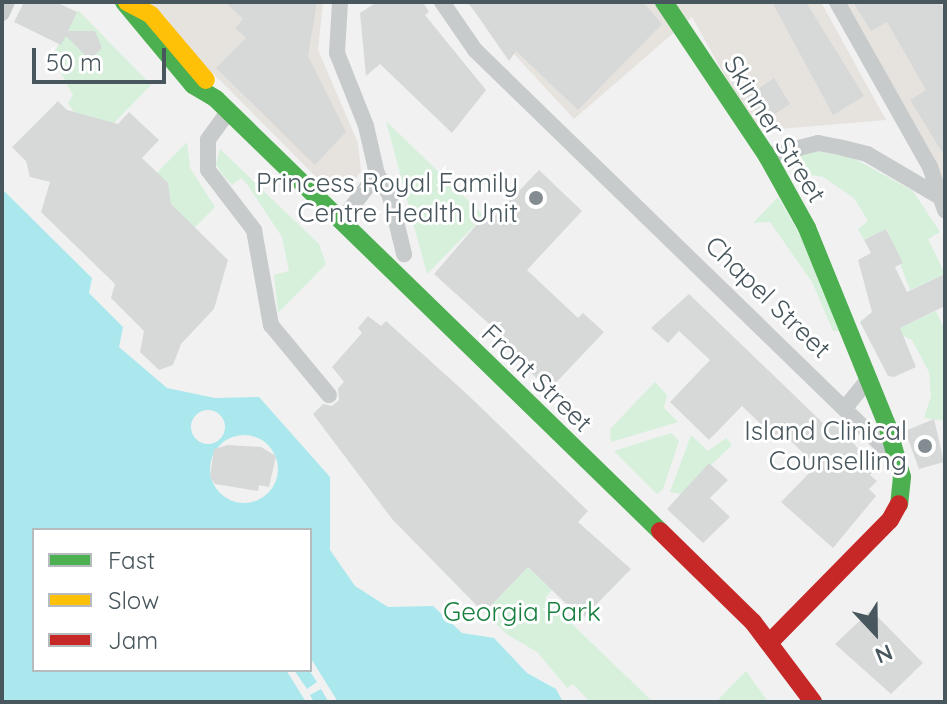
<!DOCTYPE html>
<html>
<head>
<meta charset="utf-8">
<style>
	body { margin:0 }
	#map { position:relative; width:947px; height:704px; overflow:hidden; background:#f1f1f1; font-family:Quicksand,sans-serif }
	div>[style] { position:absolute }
	.commercial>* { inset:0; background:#e6e3df }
	.green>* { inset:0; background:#d6f0dc }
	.water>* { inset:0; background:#aae8ee }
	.pier>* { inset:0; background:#f1f1f1 }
	.round { border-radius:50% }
	.building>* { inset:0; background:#d7d9d9 }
	.street>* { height:16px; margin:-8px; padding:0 8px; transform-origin:8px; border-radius:8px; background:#c8cbcc }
	.fast>* { height:18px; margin:-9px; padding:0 9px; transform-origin:9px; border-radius:9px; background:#4caf50 }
	.slow>* { height:18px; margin:-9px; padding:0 9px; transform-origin:9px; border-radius:9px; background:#ffc107 }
	.jam>* { height:18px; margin:-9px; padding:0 9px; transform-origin:9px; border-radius:9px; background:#c62828 }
	.dots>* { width:22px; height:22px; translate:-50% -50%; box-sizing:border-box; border:4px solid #fff; border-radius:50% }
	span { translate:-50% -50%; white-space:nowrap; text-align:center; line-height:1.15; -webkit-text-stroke:6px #fff; paint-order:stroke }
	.street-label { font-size:26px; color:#48565d }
	.poi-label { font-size:26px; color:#48565d }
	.right { translate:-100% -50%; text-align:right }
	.park-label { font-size:26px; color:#177f3e }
	.frame { position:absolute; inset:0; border:4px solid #48565d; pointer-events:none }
	.legend { position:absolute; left:32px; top:528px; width:280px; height:144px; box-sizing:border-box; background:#fff; border:2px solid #b6bbbe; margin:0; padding:10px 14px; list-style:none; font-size:24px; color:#48565d }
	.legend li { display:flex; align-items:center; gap:16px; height:40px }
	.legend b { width:40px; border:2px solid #b6bbbe }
	.north { position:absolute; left:835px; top:592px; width:80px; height:80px; -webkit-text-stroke:6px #fff; paint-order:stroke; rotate:158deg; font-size:22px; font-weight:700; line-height:32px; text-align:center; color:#48565d }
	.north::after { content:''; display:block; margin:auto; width:28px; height:36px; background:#48565d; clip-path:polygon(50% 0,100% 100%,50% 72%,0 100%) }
	.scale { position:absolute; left:32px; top:48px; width:134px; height:36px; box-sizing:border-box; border:4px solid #48565d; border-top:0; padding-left:10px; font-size:24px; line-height:28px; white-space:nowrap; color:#48565d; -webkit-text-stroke:6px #fff; paint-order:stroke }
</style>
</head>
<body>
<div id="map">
	<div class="commercial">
		<div style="clip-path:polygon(150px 2px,323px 2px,318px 50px,358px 143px,361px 171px,353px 183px,332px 188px,318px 179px,163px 23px)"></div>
		<div style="clip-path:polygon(466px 2px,821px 2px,886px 120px,756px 131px,692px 17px,574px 119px)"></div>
		<div style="clip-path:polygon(837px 2px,945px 2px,945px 210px)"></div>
	</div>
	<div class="green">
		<div style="clip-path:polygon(78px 10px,151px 85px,112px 125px,88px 133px,68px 103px,73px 95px,52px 57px)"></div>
		<div style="clip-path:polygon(386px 121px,484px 216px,427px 274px)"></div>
		<div style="clip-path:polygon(187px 142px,190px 168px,215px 207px,191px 231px,150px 180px)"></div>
		<div style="clip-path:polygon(220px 149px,319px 244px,326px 264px,278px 313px,274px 275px,289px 271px,282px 237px,247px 184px,241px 178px,232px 185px,222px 174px,216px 164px)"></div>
		<div style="clip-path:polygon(816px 151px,853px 158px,913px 191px,940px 232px,928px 239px,945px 274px,910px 290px,887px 229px,864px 240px,858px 229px,868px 221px,854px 198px,823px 177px,795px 172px,798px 155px)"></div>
		<div style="clip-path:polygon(778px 197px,800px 235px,841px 331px,833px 331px,812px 282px,770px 222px,753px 223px)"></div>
		<div style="clip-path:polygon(936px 311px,945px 331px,945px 421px,924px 418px,931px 396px,929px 372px,912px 340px,893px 331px)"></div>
		<div style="clip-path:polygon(655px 382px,667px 395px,664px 408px,678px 422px,611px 442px,610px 429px)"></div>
		<div style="clip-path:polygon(671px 433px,679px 441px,663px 489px,657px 494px,614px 451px)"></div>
		<div style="clip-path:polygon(691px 435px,708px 451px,726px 438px,732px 445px,681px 494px,670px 492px)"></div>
		<div style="clip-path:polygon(528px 567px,552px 590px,545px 598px,653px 702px,590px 702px,573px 684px,567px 688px,537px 652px,508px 635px,484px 613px)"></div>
		<div style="clip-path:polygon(746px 671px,768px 702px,716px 702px)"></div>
	</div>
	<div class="water">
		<div style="clip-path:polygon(evenodd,2px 189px,92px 278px,89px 293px,123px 327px,119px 347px,167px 388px,215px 398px,259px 397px,330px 477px,330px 550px,355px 586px,388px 607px,433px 606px,462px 633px,494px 638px,527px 673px,556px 689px,563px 702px,2px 702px,2px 189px,34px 530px,310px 530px,310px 670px,34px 670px,34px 530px)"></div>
	</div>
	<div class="pier">
		<div class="round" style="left:191px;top:410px;width:34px;height:34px"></div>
		<div class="round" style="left:210px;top:435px;width:68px;height:68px"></div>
		<div style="clip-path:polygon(310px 657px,338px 702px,319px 702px,328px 701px,321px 689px,310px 695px,314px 702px,306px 702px,286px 670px,294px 670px,307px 689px,317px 682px,309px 670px)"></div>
	</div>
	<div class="building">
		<div style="clip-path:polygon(24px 2px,56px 2px,77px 12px,68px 31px,95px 31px,102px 48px,95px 55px,85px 55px,66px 36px,61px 45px,14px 22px)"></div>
		<div style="clip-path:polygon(225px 2px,317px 2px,308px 56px,346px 132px,315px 165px,216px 68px,246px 38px,235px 28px,243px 19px)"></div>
		<div style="clip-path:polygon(377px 2px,423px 2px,429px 12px,425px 15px,486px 90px,452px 133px,380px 64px,366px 76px,360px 13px)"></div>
		<div style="clip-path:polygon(468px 2px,643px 2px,662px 24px,578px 110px,516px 51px,509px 61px)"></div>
		<div style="clip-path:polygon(772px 2px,806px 2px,864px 96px,833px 115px)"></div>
		<div style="clip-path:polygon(853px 2px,939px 2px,945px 12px,945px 157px,910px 100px,926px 90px,887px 22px,871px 31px)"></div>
		<div style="clip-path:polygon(774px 78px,790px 104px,763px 122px,747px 96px)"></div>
		<div style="clip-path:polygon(58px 101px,67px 110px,118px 124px,129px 112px,159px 140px,142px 158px,168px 183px,171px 204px,228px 260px,214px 309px,181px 344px,173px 365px,159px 370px,140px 352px,144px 331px,111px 298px,115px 284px,41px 212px,50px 182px,30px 177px,26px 161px,12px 147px)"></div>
		<div style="clip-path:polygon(539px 170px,582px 211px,527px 270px,578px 318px,583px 313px,604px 332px,549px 390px,494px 337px,498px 332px,434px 274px,484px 216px,490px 221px)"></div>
		<div style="clip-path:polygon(886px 229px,903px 263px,895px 267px,907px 292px,945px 274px,945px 306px,900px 328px,916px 367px,894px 377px,888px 376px,860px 322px,872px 312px,858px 260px,871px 253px,864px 240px)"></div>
		<div style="clip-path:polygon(689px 294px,824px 424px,829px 428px,835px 421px,875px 469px,870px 475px,877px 481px,869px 489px,876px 496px,833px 548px,781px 502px,816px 466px,781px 431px,774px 437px,742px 406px,709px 440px,670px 402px,710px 360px,679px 331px,668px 343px,651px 328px)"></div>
		<div style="clip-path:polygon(368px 316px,381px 326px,386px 321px,468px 395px,588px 511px,578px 522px,631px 569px,582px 619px,528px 567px,484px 613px,392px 519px,313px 414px,323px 404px,332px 406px,339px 400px,338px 388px,344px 382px,332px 367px,362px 333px,358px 328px)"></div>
		<div style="clip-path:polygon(934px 419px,944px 462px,919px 469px,905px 431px)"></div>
		<div style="clip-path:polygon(228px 445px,261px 447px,276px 456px,269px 487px,259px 485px,258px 491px,215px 484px,210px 477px,214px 449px)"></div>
		<div style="clip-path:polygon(709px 463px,728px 480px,710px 498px,730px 517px,703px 543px,667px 509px)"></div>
		<div style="clip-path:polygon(871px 610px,923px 663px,891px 694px,835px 644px)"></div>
	</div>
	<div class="street">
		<div style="left:340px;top:2px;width:51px;rotate:93.4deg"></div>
		<div style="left:337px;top:53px;width:79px;rotate:68.3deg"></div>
		<div style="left:366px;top:126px;width:49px;rotate:77.1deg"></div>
		<div style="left:377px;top:174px;width:59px;rotate:127.5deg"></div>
		<div style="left:442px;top:2px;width:58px;rotate:55.5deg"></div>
		<div style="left:475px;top:50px;width:584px;rotate:44.17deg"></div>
		<div style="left:837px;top:2px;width:189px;rotate:60.6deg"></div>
		<div style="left:930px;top:167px;width:46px;rotate:70.8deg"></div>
		<div style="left:2px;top:13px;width:12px;rotate:-66deg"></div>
		<div style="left:228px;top:112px;width:34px;rotate:126deg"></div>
		<div style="left:208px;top:140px;width:30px;rotate:90deg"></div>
		<div style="left:208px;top:170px;width:76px;rotate:52.5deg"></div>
		<div style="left:254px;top:230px;width:97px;rotate:79.9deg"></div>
		<div style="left:271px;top:325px;width:91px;rotate:50.4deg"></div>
		<div style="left:767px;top:156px;width:53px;rotate:-14.3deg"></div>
		<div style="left:818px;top:143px;width:25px;rotate:11deg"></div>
		<div style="left:843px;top:148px;width:25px;rotate:14deg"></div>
		<div style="left:867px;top:154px;width:81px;rotate:30.4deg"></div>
		<div style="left:377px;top:174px;width:26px;rotate:59deg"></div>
		<div style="left:390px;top:196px;width:60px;rotate:76.4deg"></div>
		<div style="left:845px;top:408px;width:38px;rotate:-51deg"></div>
	</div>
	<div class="fast">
		<div style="left:124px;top:2px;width:108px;rotate:50.3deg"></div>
		<div style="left:193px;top:85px;width:27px;rotate:31deg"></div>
		<div style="left:216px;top:99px;width:619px;rotate:44.22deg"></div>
		<div style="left:664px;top:2px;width:185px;rotate:56.2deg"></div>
		<div style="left:767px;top:156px;width:82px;rotate:60.9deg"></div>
		<div style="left:807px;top:228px;width:213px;rotate:67.9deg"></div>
		<div style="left:887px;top:425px;width:54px;rotate:73.9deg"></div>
		<div style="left:902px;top:477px;width:27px;rotate:96deg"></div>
	</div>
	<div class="slow">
		<div style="left:127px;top:2px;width:27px;rotate:28deg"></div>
		<div style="left:151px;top:15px;width:85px;rotate:49.8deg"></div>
	</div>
	<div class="jam">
		<div style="left:660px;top:531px;width:130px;rotate:44.4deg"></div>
		<div style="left:753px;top:622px;width:100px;rotate:53.1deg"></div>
		<div style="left:770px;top:642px;width:171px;rotate:-45.5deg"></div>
		<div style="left:890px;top:520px;width:18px;rotate:-61deg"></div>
	</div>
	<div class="dots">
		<div style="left:536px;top:198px;background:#838c91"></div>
		<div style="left:925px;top:446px;background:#838c91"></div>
	</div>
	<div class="street-label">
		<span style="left:775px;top:129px;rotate:58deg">Skinner Street</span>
		<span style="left:768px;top:297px;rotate:44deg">Chapel Street</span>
		<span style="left:537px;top:378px;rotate:44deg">Front Street</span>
	</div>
	<div class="poi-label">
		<span class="right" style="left:518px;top:198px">Princess Royal Family<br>Centre Health Unit</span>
		<span class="right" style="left:907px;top:446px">Island Clinical<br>Counselling</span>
	</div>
	<div class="park-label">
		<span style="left:522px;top:612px">Georgia Park</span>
	</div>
	<div class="frame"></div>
	<ul class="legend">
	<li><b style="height:10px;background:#4caf50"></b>Fast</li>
	<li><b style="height:10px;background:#ffc107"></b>Slow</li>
	<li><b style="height:10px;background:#c62828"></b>Jam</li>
	</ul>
	<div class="north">N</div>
	<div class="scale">50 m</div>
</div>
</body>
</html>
